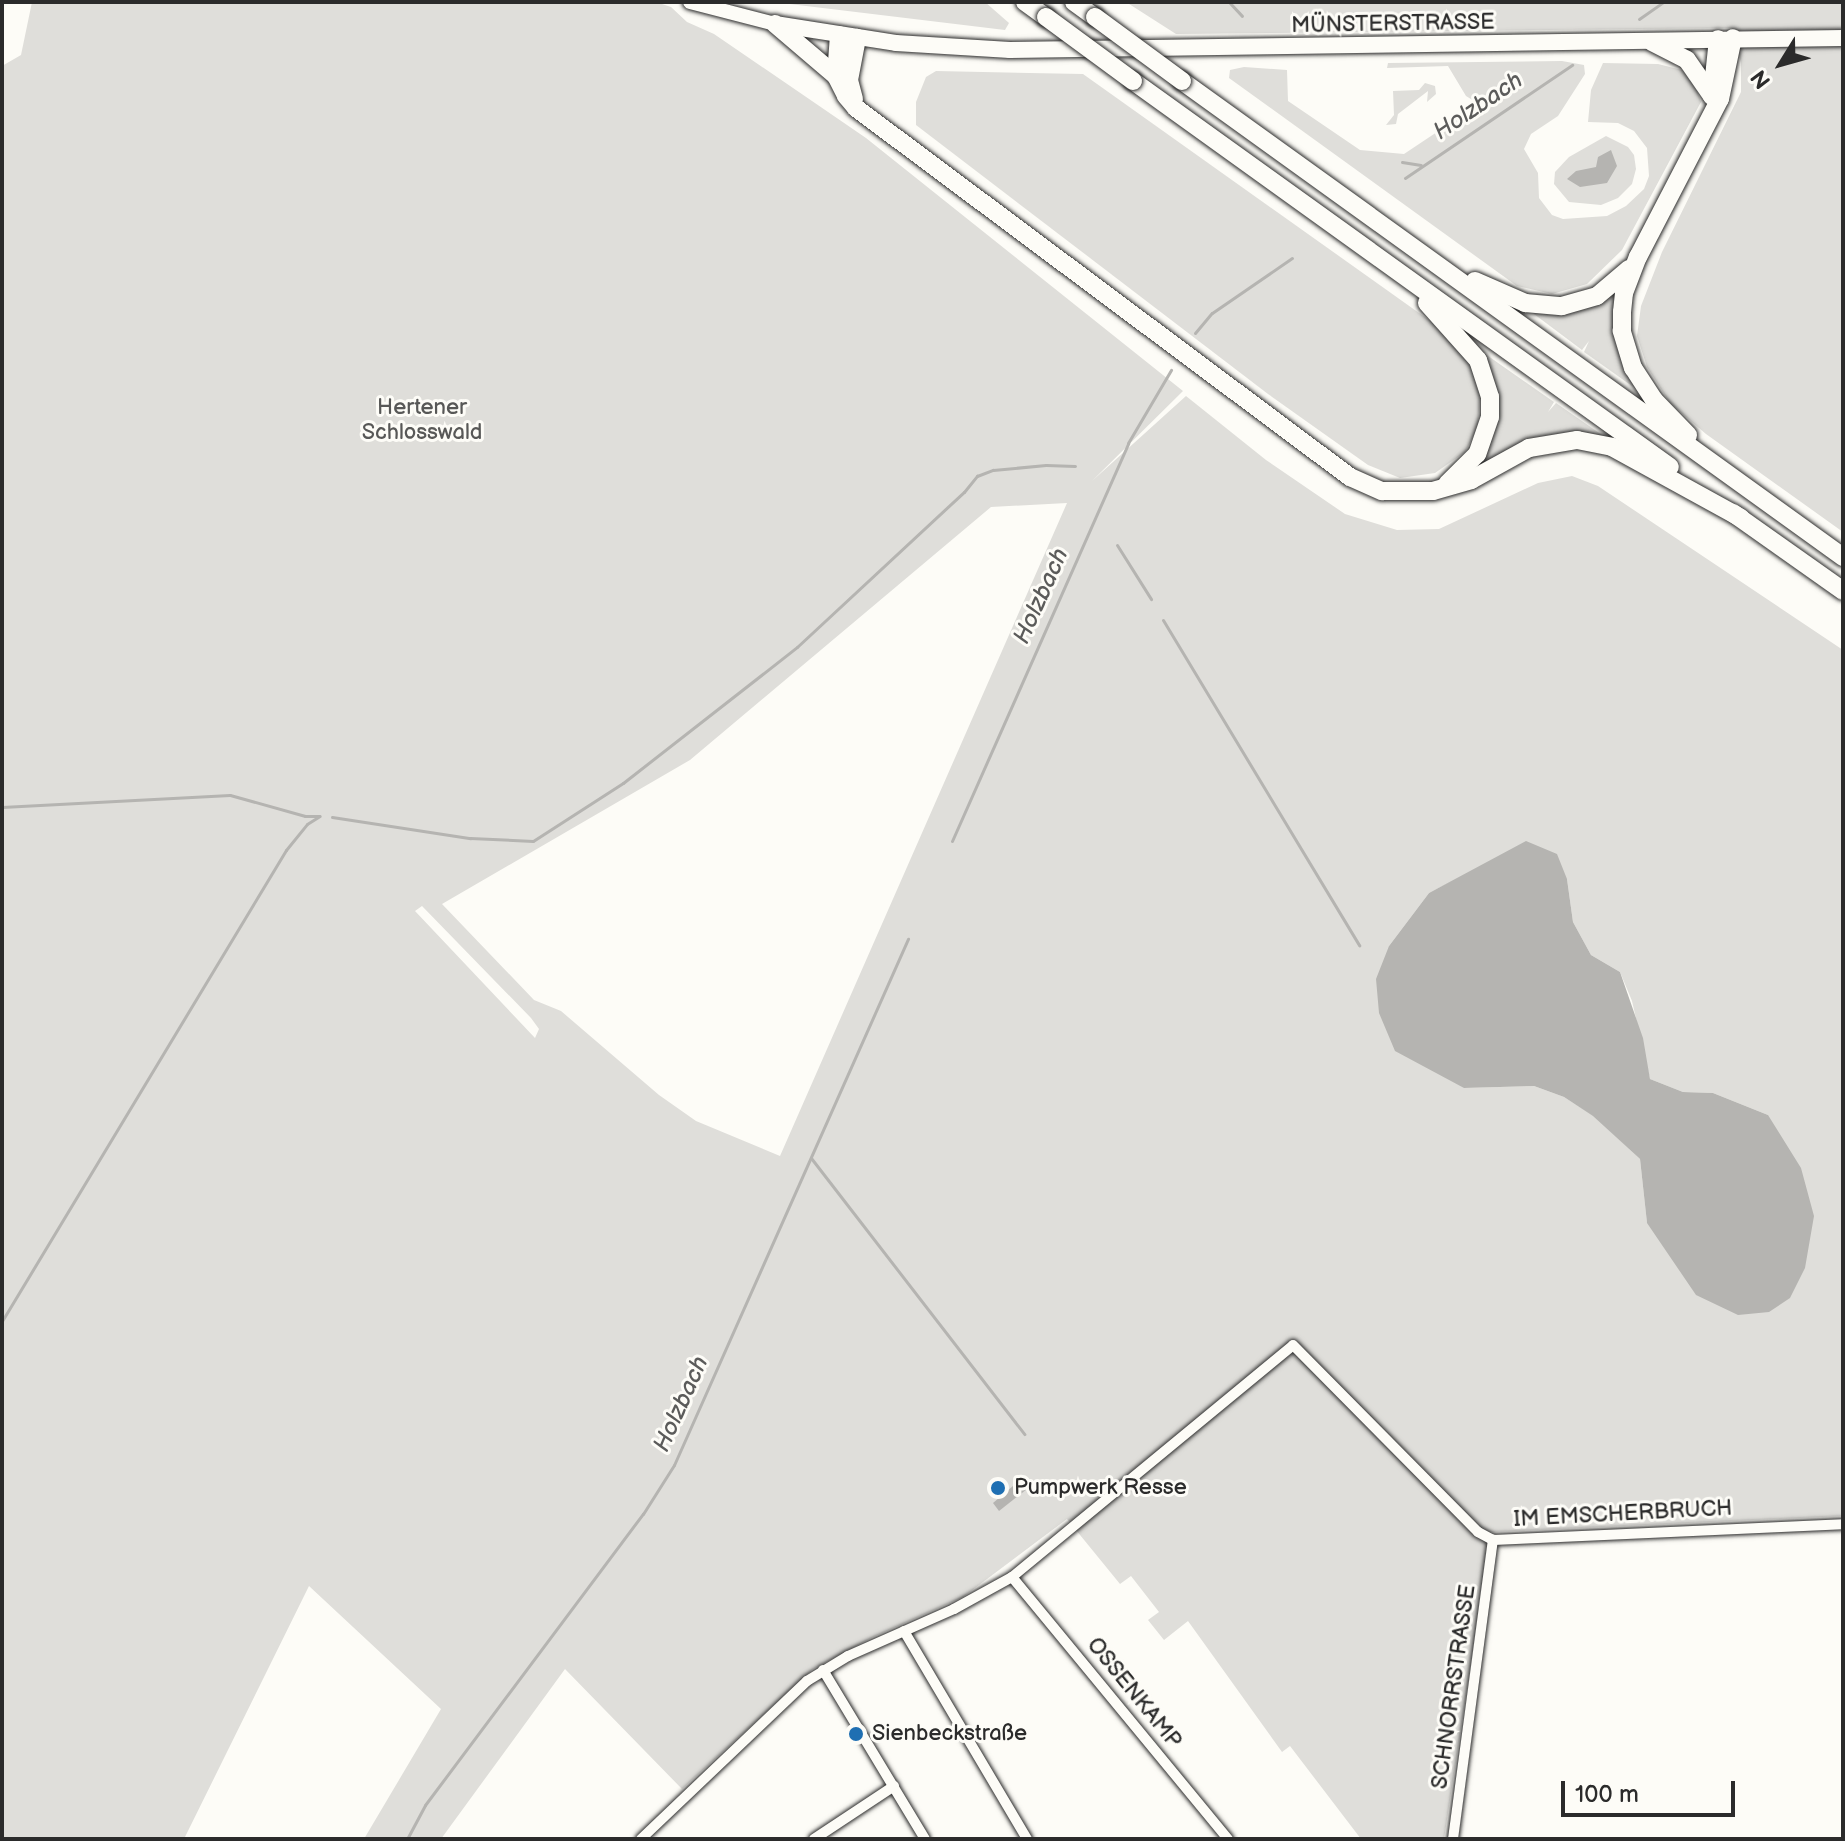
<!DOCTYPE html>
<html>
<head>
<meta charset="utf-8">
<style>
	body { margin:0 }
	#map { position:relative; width:1845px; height:1841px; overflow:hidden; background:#fdfcf7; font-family:"Balsamiq Sans",sans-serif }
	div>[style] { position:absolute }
	.green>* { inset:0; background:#dfdeda }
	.water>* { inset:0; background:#b5b4b1 }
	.stream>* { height:3px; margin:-1.5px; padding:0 1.5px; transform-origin:1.5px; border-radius:1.5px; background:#b5b4b1 }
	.roads { filter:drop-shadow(0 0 2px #2b2b2b) drop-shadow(0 0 2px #2b2b2b) }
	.minor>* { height:10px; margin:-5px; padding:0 5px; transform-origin:5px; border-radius:5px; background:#fdfcf7 }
	.secondary>* { height:14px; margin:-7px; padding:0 7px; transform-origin:7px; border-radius:7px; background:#fdfcf7 }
	.primary>* { height:16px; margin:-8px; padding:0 8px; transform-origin:8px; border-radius:8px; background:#fdfcf7 }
	.motorway>* { height:18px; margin:-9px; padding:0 9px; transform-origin:9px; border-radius:9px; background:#fdfcf7 }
	.bridges { filter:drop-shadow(0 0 2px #2b2b2b) drop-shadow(0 0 2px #2b2b2b) }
	.motorway-bridge>* { height:18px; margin:-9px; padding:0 9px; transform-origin:9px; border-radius:9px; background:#fdfcf7 }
	.dots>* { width:22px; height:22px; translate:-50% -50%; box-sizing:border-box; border:4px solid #fdfcf7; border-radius:50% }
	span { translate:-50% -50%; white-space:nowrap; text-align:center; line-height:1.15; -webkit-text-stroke:6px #fdfcf7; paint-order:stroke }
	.street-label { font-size:22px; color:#2b2b2b }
	.park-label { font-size:22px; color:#585857 }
	.poi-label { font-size:22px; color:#2b2b2b }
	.left { translate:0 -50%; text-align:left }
	.water-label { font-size:24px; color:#5b5b5a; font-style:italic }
	.frame { position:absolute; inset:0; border:4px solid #2b2b2b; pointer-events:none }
	.north { position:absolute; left:1741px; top:24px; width:80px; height:80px; -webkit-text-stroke:6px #fdfcf7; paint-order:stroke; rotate:233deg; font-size:22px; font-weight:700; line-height:32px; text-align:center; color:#2b2b2b }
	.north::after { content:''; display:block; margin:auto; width:28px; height:36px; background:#2b2b2b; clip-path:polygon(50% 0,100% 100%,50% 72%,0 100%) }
	.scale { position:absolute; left:1561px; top:1781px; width:174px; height:36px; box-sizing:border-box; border:4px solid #2b2b2b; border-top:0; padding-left:10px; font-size:24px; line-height:28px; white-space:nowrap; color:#2b2b2b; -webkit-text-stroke:6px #fdfcf7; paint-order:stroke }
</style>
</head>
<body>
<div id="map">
	<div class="green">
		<div style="clip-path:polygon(evenodd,32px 2px,656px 2px,671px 7px,687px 22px,714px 34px,866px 138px,1183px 391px,1092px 481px,1186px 396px,1266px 460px,1345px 514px,1397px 530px,1439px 529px,1538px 483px,1572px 476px,1598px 486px,1843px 650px,1843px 1516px,1491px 1532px,1444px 1839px,1361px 1839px,1290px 1746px,1282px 1752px,1188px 1621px,1164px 1640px,1148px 1620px,1159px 1612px,1131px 1576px,1120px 1584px,1067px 1519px,963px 1597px,873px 1637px,813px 1669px,682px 1789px,565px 1669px,441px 1839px,364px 1839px,441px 1709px,309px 1586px,184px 1839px,2px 1839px,2px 66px,21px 55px,32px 2px,1067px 503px,780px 1156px,696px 1121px,659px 1095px,561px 1011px,534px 1000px,442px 904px,690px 760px,991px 507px,1067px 503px,32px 2px,1494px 860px,1567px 879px,1573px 922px,1591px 955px,1620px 972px,1632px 1001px,1650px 1079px,1683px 1092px,1713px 1093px,1768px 1115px,1647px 1223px,1640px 1159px,1594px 1116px,1564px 1097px,1534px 1086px,1464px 1088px,1389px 946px,1429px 893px,1494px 860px,32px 2px,422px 906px,531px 1018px,539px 1029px,535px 1038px,415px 911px,422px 906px)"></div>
		<div style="clip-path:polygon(773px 2px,985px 2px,1009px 23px,1005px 30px)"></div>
		<div style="clip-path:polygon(1126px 2px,1843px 2px,1843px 532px,1706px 434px,1670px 403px,1647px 367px,1637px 336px,1641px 306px,1662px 252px,1741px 92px,1741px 63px,1732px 28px,1176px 34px)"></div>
		<div style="clip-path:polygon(1562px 61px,1584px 65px,1585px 74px,1558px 116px,1531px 134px,1524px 149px,1538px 173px,1539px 198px,1552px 215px,1563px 219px,1607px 216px,1626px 206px,1644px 189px,1649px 176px,1647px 148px,1634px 131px,1618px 123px,1588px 122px,1591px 90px,1603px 63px,1658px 64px,1682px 70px,1695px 85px,1701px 102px,1622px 250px,1587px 284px,1552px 294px,1517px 286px,1229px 78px,1230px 70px,1244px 67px,1287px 70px,1288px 101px,1360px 150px,1404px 154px,1479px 104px,1466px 96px,1448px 66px,1387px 68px,1388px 63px)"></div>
		<div style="clip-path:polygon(936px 71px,1083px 74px,1450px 335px,1477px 376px,1480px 393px,1478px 427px,1465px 452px,1435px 473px,1400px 478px,1368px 465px,1268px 394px,916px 125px,916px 102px,926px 77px)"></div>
		<div style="clip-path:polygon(1425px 83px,1435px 86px,1436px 94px,1427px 102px,1428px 91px,1398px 114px,1396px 124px,1386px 125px,1394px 115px,1393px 91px,1419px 90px)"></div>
		<div style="clip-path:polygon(1606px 136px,1628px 147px,1634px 155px,1636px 169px,1632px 184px,1618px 198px,1601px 205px,1569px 202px,1554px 184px,1555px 172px,1569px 157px)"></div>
		<div style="clip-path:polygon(1617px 288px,1639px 391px,1584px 352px,1589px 341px,1582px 350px,1530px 311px)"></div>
		<div style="clip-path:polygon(1481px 351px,1554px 402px,1548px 412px,1556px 403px,1605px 437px,1562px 434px,1540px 438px,1472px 474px,1485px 447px)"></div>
	</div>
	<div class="water">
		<div style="clip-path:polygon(1611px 150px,1617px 166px,1607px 183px,1580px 187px,1567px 179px,1576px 171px,1596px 167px,1598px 157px)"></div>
		<div style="clip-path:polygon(1526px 841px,1557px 854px,1567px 879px,1573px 922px,1591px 955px,1620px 972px,1643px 1038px,1650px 1079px,1683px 1092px,1713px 1093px,1768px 1115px,1801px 1168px,1814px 1216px,1805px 1268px,1790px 1298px,1769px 1312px,1738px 1315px,1696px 1295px,1647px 1223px,1640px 1159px,1593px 1116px,1564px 1097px,1534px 1086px,1464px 1088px,1395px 1051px,1379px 1013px,1376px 979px,1389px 946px,1429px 893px)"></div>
		<div style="clip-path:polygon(1020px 1480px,1027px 1489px,999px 1511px,993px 1503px)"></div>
	</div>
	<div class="stream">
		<div style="left:1229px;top:2px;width:19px;rotate:47deg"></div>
		<div style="left:1639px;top:19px;width:29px;rotate:-35deg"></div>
		<div style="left:1402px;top:162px;width:19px;rotate:9deg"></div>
		<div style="left:1405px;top:178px;width:202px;rotate:-34.1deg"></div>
		<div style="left:1195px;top:333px;width:26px;rotate:-50deg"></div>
		<div style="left:1212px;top:313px;width:97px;rotate:-34.5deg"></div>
		<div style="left:1117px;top:545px;width:64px;rotate:57.8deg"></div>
		<div style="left:1163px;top:620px;width:380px;rotate:58.9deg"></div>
		<div style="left:2px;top:807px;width:228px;rotate:-3deg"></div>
		<div style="left:230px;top:795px;width:78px;rotate:15.6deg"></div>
		<div style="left:305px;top:816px;width:14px"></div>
		<div style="left:332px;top:817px;width:140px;rotate:8.7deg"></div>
		<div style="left:470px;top:838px;width:63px;rotate:2.7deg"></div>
		<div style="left:533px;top:841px;width:107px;rotate:-32.8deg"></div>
		<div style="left:623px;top:783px;width:221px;rotate:-38deg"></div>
		<div style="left:797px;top:647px;width:228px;rotate:-42.9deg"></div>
		<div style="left:964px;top:492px;width:21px;rotate:-51deg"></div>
		<div style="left:977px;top:476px;width:17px;rotate:-21deg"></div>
		<div style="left:993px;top:470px;width:53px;rotate:-5.4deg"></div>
		<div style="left:1046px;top:465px;width:29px;rotate:2deg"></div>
		<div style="left:952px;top:841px;width:435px;rotate:-66.1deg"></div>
		<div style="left:1128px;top:443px;width:85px;rotate:-59.5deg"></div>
		<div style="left:811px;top:1158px;width:349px;rotate:52.3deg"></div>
		<div style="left:2px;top:1321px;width:550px;rotate:-58.91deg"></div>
		<div style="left:286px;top:850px;width:33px;rotate:-51deg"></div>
		<div style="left:307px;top:824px;width:15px;rotate:-32deg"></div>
		<div style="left:407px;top:1839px;width:38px;rotate:-62deg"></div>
		<div style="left:425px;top:1805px;width:364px;rotate:-53.2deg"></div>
		<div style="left:643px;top:1514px;width:58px;rotate:-57.7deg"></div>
		<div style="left:674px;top:1465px;width:576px;rotate:-66.02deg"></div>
	</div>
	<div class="roads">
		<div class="minor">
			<div style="left:1012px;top:1577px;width:340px;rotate:50.5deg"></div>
			<div style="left:904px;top:1631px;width:242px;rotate:59.4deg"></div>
			<div style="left:823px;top:1670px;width:197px;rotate:58.9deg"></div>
			<div style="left:641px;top:1839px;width:229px;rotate:-43.6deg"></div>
			<div style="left:807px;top:1681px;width:48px;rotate:-31.4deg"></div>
			<div style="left:848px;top:1656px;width:116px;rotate:-23.9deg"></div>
			<div style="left:954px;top:1609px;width:66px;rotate:-28.9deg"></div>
			<div style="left:1012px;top:1577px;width:364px;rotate:-39.5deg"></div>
			<div style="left:1293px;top:1345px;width:263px;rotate:45.3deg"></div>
			<div style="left:1478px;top:1532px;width:17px;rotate:28deg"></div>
			<div style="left:1493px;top:1540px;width:350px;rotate:-2.6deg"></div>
			<div style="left:814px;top:1839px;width:96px;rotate:-33.5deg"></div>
			<div style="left:1453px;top:1839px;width:302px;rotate:-82.4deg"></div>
		</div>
		<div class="secondary">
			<div style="left:690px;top:2px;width:88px;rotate:14.5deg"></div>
		</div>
		<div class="primary">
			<div style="left:775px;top:24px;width:122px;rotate:8.9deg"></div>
			<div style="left:896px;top:43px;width:114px;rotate:3.5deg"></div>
			<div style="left:1010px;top:50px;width:833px;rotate:-0.83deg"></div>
		</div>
		<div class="motorway">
			<div style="left:1025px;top:2px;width:26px;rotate:36deg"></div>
			<div style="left:1074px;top:2px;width:26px;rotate:36deg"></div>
			<div style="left:775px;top:24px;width:80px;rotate:40.4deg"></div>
			<div style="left:839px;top:35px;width:41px;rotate:94.2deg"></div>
			<div style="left:836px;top:76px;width:22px;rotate:63deg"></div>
			<div style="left:846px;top:96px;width:16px;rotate:50deg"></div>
			<div style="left:856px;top:108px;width:617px;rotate:36.76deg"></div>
			<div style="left:1350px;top:477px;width:35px;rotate:24deg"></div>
			<div style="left:1382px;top:491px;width:51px"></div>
			<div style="left:1433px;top:491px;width:40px;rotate:-16deg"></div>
			<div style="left:1471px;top:480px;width:66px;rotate:-28.9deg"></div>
			<div style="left:1529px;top:448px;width:49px;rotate:-9.5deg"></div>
			<div style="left:1577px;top:440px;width:36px;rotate:11deg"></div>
			<div style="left:1612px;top:447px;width:147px;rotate:28.8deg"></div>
			<div style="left:1652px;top:42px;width:39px;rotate:27deg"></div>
			<div style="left:1687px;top:60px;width:44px;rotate:55.2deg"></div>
			<div style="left:1133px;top:81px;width:661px;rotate:35.71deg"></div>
			<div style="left:1182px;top:81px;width:815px;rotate:35.76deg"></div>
			<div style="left:1712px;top:96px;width:57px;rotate:-84deg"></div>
			<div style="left:854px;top:99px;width:20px;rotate:-105deg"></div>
			<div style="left:849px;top:80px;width:43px;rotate:-79.2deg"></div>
			<div style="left:1475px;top:281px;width:55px;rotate:23.7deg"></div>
			<div style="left:1525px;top:303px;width:37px;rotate:5deg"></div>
			<div style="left:1562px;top:306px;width:36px;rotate:-16deg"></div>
			<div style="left:1597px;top:296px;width:42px;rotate:-40.2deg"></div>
			<div style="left:1427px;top:303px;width:76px;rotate:48.2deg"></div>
			<div style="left:1478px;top:360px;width:39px;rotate:72deg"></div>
			<div style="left:1490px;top:397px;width:20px;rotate:90deg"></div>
			<div style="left:1490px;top:417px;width:39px;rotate:109deg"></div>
			<div style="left:1477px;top:454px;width:42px;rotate:135deg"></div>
			<div style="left:1688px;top:435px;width:49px;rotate:-134.2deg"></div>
			<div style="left:1654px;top:400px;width:38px;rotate:-123deg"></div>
			<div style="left:1633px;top:368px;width:39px;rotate:-107deg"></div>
			<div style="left:1622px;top:331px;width:19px;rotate:-90deg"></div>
			<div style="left:1622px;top:312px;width:19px;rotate:-84deg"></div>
			<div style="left:1624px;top:293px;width:39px;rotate:-69deg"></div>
			<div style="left:1638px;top:257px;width:178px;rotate:-62.6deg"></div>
			<div style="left:1720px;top:99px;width:62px;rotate:-78deg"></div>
			<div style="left:1733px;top:513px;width:135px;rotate:35.3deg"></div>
		</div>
	</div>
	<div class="bridges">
		<div class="motorway-bridge">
			<div style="left:1046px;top:17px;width:108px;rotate:36.3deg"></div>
			<div style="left:1095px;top:17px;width:108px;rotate:36.3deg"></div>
		</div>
	</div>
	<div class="dots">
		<div style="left:998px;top:1488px;background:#1f6fb2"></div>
		<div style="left:856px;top:1734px;background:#1f6fb2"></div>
	</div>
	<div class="street-label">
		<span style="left:1393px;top:24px;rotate:-1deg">MÜNSTERSTRASSE</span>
		<span style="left:1623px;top:1514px;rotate:-3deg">IM EMSCHERBRUCH</span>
		<span style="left:1454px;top:1687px;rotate:-82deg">SCHNORRSTRASSE</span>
		<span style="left:1134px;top:1693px;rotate:51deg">OSSENKAMP</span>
	</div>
	<div class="park-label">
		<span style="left:422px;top:420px">Hertener<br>Schlosswald</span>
	</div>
	<div class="poi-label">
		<span class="left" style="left:1014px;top:1488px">Pumpwerk Resse</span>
		<span class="left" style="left:872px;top:1734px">Sienbeckstraße</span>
	</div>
	<div class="water-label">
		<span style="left:1478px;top:106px;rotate:-34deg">Holzbach</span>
		<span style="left:1041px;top:596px;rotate:-66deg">Holzbach</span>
		<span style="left:681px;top:1404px;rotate:-66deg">Holzbach</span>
	</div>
	<div class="frame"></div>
	<div class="north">N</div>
	<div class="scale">100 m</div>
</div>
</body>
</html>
